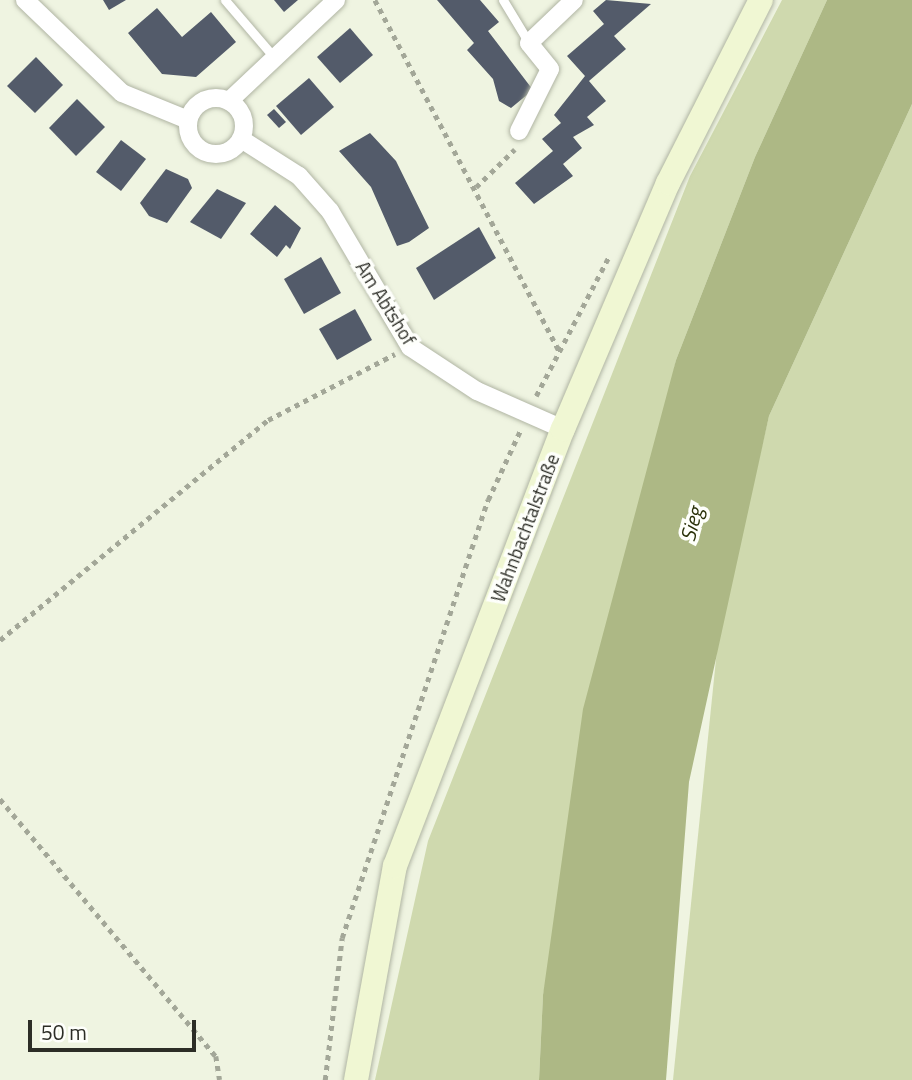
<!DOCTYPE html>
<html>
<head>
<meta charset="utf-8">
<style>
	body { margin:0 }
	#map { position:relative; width:912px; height:1080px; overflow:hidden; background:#eff4e1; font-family:"Titillium Web",sans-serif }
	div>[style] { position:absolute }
	.green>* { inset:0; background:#cfd9ae }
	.water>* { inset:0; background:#adb885 }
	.building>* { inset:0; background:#535b6a }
	.path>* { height:4.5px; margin-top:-2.25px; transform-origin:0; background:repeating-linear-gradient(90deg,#a3a798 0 5px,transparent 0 10px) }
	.roads { filter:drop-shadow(0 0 2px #b0b5a3) drop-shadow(0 0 2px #b0b5a3) }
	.service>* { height:9px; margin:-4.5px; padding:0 4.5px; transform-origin:4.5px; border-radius:4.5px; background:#fff }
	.minor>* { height:18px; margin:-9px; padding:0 9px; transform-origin:9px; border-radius:9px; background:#fff }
	.minor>.ring { margin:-9px; padding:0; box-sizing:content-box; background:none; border:18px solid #fff; border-radius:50% }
	.secondary>* { height:24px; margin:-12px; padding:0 12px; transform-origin:12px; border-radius:12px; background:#f0f7d3 }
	span { translate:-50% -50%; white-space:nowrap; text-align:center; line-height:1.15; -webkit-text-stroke:7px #fefffb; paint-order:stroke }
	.street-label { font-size:19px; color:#2c2d26 }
	.water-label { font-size:21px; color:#293008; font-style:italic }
	.scale { position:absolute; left:28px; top:1020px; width:168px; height:32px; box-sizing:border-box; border:4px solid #2c2d26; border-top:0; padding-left:9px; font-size:21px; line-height:24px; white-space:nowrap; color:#2c2d26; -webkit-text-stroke:5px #fefffb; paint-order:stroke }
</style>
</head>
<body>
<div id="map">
	<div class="green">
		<div style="clip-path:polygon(782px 0,827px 0,755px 157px,676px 360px,543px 995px,539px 1080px,375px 1080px,428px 841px,690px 176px)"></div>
		<div style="clip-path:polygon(912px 104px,912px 1080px,673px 1080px,719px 630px,769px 416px)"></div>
	</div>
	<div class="water">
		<div style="clip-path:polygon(827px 0,912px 0,912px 104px,769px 416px,689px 782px,666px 1080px,539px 1080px,543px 995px,583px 709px,676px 360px,755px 157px)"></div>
	</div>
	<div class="building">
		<div style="clip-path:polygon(103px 0,126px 0,109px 10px)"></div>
		<div style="clip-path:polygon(274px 0,298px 0,284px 12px)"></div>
		<div style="clip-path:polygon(437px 0,480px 0,499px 22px,488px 31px,533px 90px,511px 108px,499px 101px,493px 79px,467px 50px,474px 43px)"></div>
		<div style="clip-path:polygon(606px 0,651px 4px,614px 36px,626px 49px,589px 81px,606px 101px,587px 117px,594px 125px,573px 137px,582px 148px,563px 164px,573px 176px,534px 204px,515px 183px,553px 151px,542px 139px,561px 123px,554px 115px,585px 76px,567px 56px,604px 24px,593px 11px)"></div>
		<div style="clip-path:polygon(157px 8px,182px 37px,211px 12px,236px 42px,196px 77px,162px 74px,128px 33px)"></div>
		<div style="clip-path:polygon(350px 28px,373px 55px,340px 83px,317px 57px)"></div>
		<div style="clip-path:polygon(36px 57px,63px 85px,35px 113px,7px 86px)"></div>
		<div style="clip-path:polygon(309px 78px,334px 107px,301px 135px,276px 106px)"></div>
		<div style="clip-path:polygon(77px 99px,105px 127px,76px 156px,49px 128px)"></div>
		<div style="clip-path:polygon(274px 109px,286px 122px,279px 128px,267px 115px)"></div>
		<div style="clip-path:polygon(370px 133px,396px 161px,429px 228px,409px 242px,397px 246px,371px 187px,339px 151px)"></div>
		<div style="clip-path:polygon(121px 140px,146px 159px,121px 191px,96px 172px)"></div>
		<div style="clip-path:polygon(166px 169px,188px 179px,192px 188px,167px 223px,149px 216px,140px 203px)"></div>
		<div style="clip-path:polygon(217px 189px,246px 203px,221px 239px,190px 222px)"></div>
		<div style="clip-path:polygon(275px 205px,301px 228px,290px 249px,286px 245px,277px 257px,250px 234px)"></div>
		<div style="clip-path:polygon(479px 227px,496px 258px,434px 300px,416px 268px)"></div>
		<div style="clip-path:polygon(321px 257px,341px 293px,304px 314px,284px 279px)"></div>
		<div style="clip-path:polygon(355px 309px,372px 340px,337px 360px,319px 329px)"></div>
	</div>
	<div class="path">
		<div style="left:375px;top:0;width:398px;rotate:62.3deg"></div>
		<div style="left:476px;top:187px;width:54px;rotate:-44.3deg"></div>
		<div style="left:536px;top:396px;width:156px;rotate:-62.4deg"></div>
		<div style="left:0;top:640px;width:347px;rotate:-39.4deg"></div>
		<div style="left:268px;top:420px;width:143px;rotate:-27.5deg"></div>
		<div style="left:0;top:799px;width:336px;rotate:50deg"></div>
		<div style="left:216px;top:1056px;width:24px;rotate:81deg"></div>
		<div style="left:325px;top:1080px;width:143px;rotate:-83.2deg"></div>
		<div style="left:342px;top:938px;width:462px;rotate:-71.6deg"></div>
		<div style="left:488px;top:500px;width:78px;rotate:-65.1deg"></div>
	</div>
	<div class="roads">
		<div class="service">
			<div style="left:225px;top:0;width:74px;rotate:49.4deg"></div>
			<div style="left:503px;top:0;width:50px;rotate:58.8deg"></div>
		</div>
		<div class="minor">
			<div style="left:25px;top:0;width:134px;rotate:43.8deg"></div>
			<div style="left:122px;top:93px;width:71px;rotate:22.2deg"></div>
			<div class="ring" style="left:188px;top:98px;width:38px;height:38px"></div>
			<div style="left:229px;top:101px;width:147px;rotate:-43.3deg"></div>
			<div style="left:519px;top:131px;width:69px;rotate:-63.4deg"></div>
			<div style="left:550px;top:69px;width:33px;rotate:-129deg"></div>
			<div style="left:529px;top:43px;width:62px;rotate:-43.7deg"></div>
			<div style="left:241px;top:139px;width:69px;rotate:32.5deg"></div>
			<div style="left:299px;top:176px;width:47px;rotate:48.5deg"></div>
			<div style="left:330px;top:211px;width:158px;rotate:59.5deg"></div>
			<div style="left:410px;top:347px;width:80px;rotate:33.3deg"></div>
			<div style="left:477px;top:391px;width:94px;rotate:23.8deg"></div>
		</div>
		<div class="secondary">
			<div style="left:356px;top:1080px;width:218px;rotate:-79.7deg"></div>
			<div style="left:395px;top:866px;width:468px;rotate:-69deg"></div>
			<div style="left:563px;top:429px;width:267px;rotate:-66.9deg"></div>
			<div style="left:668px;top:183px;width:205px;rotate:-63.1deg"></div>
		</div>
	</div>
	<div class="street-label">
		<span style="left:386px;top:303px;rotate:58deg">Am Abtshof</span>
		<span style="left:525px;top:528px;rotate:-69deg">Wahnbachtalstraße</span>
	</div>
	<div class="water-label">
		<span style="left:691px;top:524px;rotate:-75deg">Sieg</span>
	</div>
	<div class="scale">50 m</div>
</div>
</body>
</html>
